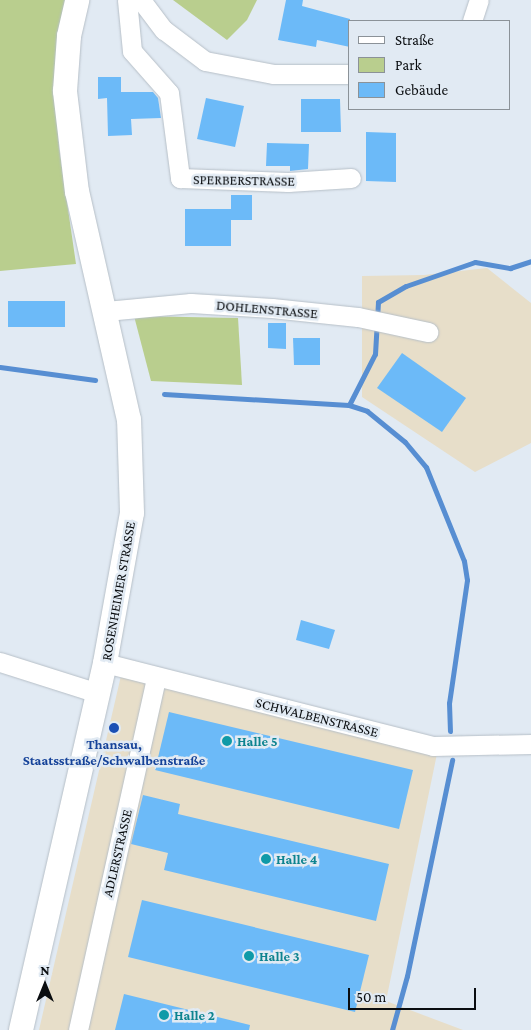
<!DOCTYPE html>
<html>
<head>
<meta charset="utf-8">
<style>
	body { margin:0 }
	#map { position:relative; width:531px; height:1030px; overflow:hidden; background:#e1eaf3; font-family:"Crimson Pro",serif }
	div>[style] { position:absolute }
	.industrial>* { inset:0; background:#e7dec9 }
	.green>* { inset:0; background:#b9ce8e }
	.stream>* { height:5px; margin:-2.5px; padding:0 2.5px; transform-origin:2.5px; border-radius:2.5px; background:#578ed2 }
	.building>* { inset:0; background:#6cbaf8 }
	.roads { filter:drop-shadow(0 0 1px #b6bfc7) drop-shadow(0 0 1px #b6bfc7) }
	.minor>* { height:19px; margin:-9.5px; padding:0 9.5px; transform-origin:9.5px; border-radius:9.5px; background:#fff }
	.major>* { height:24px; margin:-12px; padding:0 12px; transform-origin:12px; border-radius:12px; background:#fff }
	.dots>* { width:14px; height:14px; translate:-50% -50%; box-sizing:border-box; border:2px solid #e1eaf3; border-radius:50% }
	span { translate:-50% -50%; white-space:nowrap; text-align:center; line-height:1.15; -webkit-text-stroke:5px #e1eaf3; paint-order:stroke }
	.street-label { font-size:14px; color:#0a0d10 }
	.culture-label { font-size:14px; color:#0d838f; font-weight:700 }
	.left { translate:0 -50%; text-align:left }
	.transit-label { font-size:14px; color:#164399; font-weight:700 }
	.legend { position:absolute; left:348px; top:20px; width:162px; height:90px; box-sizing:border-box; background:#e1eaf3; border:1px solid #8b9298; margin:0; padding:6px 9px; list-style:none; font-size:15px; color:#0a0d10 }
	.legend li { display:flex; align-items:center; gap:10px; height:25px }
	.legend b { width:25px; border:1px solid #8b9298 }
	.north { position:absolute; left:20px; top:960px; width:50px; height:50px; -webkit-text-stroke:4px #e1eaf3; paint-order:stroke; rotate:0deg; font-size:14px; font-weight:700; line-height:20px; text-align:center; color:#0a0d10 }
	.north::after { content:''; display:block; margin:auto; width:18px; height:22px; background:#0a0d10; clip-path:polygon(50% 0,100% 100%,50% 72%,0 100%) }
	.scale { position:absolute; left:348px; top:988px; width:128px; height:22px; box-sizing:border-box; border:2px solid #0a0d10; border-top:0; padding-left:6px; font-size:15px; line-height:18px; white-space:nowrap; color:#0a0d10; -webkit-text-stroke:4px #e1eaf3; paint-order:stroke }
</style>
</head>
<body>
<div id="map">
	<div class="industrial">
		<div style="clip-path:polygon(487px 268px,531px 303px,531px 443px,475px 472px,362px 397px,362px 276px,424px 275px)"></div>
		<div style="clip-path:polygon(123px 667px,438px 749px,386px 1001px,463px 1030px,39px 1030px)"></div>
	</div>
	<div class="green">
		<div style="clip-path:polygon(0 0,67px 0,55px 81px,59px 147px,76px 264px,0 271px)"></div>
		<div style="clip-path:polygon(173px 0,257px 0,247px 20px,227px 40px)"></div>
		<div style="clip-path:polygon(134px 316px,238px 318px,242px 385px,151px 381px)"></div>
	</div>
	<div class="stream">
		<div style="left:0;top:367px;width:96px;rotate:7.8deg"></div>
		<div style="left:164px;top:394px;width:185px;rotate:3.4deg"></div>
		<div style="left:349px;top:405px;width:19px;rotate:18deg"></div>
		<div style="left:367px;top:411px;width:49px;rotate:39.2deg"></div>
		<div style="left:405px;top:442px;width:33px;rotate:50deg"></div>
		<div style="left:426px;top:467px;width:101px;rotate:68deg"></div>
		<div style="left:464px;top:561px;width:19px;rotate:81deg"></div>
		<div style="left:467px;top:580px;width:124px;rotate:98.3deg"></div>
		<div style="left:449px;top:703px;width:28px;rotate:88deg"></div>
		<div style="left:349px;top:405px;width:57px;rotate:-63deg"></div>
		<div style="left:375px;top:354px;width:52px;rotate:-86.7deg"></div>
		<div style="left:378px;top:302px;width:32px;rotate:-30deg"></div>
		<div style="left:406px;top:286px;width:73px;rotate:-19.2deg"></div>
		<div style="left:475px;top:262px;width:36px;rotate:10deg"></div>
		<div style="left:510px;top:268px;width:22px;rotate:-18deg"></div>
		<div style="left:392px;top:1030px;width:56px;rotate:-74.5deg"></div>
		<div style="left:407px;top:976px;width:221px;rotate:-78.2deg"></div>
	</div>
	<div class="building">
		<div style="clip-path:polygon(286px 0,303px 0,302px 6px,350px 19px,350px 47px,317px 40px,316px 47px,278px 40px)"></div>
		<div style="clip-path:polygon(98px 77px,121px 77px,121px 92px,153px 92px,158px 98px,161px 118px,131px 119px,132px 135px,108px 136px,107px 98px,98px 99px)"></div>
		<div style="clip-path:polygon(206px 98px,244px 106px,235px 147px,197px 139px)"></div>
		<div style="clip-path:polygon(301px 99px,340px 99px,341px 132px,301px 132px)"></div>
		<div style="clip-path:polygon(366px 132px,396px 133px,396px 182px,366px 181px)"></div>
		<div style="clip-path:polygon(267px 143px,309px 144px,308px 169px,290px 171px,290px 166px,266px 166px)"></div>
		<div style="clip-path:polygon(231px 195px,252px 195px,252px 220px,231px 220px)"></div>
		<div style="clip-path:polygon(185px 209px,231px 209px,231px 246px,185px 246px)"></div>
		<div style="clip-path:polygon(8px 301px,65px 301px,65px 327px,8px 327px)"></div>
		<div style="clip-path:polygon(268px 323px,286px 323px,286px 349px,268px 348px)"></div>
		<div style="clip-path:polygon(293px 338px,320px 338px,320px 365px,294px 365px)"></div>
		<div style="clip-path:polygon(402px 353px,466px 398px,442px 432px,377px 388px)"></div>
		<div style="clip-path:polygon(301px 620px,335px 630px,329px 649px,296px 640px)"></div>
		<div style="clip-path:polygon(169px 712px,413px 770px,399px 829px,155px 770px)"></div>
		<div style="clip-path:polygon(143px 795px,180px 804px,178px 814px,389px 864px,376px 921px,164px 870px,168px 853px,131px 844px)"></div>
		<div style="clip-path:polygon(142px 900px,369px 955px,355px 1012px,128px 957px)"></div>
		<div style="clip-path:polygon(124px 994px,250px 1025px,249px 1030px,115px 1030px)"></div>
	</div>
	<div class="roads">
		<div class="minor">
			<div style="left:127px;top:0;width:51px;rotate:84.4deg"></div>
			<div style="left:132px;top:51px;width:56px;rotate:48.6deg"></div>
			<div style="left:169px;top:93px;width:86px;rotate:82.6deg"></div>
			<div style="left:180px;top:178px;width:108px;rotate:2.1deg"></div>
			<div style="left:288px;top:182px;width:63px;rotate:-3.6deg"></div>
			<div style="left:141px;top:0;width:38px;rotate:53deg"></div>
			<div style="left:164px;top:30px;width:51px;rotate:37.1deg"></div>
			<div style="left:205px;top:61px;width:69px;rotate:10.8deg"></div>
			<div style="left:273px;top:74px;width:77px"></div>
			<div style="left:472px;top:21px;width:22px;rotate:-72deg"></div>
			<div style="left:106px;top:311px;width:85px;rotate:-5.4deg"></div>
			<div style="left:191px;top:303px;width:81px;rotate:3.5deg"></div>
			<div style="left:272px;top:308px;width:86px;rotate:6deg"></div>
			<div style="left:358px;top:317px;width:72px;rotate:12.1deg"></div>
			<div style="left:0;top:662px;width:103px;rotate:17.6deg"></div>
			<div style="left:105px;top:663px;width:338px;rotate:14.2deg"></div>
			<div style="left:433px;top:746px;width:98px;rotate:-1.2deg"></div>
			<div style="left:78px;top:1030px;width:362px;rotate:-77.5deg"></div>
		</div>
		<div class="major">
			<div style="left:21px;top:1030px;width:376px;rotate:-77.1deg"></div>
			<div style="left:105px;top:663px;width:152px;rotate:-79.8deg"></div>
			<div style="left:132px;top:513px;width:93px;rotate:-91.8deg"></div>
			<div style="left:129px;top:420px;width:234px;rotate:-102.8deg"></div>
			<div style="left:77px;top:192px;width:102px;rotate:-96.8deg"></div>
			<div style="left:65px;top:91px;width:55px;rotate:-85.8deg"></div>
			<div style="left:69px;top:36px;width:37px;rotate:-77deg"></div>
		</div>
	</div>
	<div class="dots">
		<div style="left:114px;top:728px;background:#1a4fb4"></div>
		<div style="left:227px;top:741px;background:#0f9aa8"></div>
		<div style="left:266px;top:859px;background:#0f9aa8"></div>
		<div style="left:249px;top:956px;background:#0f9aa8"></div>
		<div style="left:164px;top:1015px;background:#0f9aa8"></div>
	</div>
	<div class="street-label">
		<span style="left:244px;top:180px;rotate:1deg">SPERBERSTRASSE</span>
		<span style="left:267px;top:309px;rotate:5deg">DOHLENSTRASSE</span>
		<span style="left:118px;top:591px;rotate:-80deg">ROSENHEIMER STRASSE</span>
		<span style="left:317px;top:717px;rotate:14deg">SCHWALBENSTRASSE</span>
		<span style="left:117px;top:853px;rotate:-77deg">ADLERSTRASSE</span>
	</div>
	<div class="culture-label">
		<span class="left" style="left:237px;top:741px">Halle 5</span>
		<span class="left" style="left:276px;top:859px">Halle 4</span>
		<span class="left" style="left:259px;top:956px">Halle 3</span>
		<span class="left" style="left:174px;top:1015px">Halle 2</span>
	</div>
	<div class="transit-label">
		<span style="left:114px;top:752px">Thansau,<br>Staatsstraße/Schwalbenstraße</span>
	</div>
	<ul class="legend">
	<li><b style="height:6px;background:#fff"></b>Straße</li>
	<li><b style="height:14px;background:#b9ce8e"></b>Park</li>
	<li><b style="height:14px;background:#6cbaf8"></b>Gebäude</li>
	</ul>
	<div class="north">N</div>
	<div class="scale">50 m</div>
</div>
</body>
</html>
